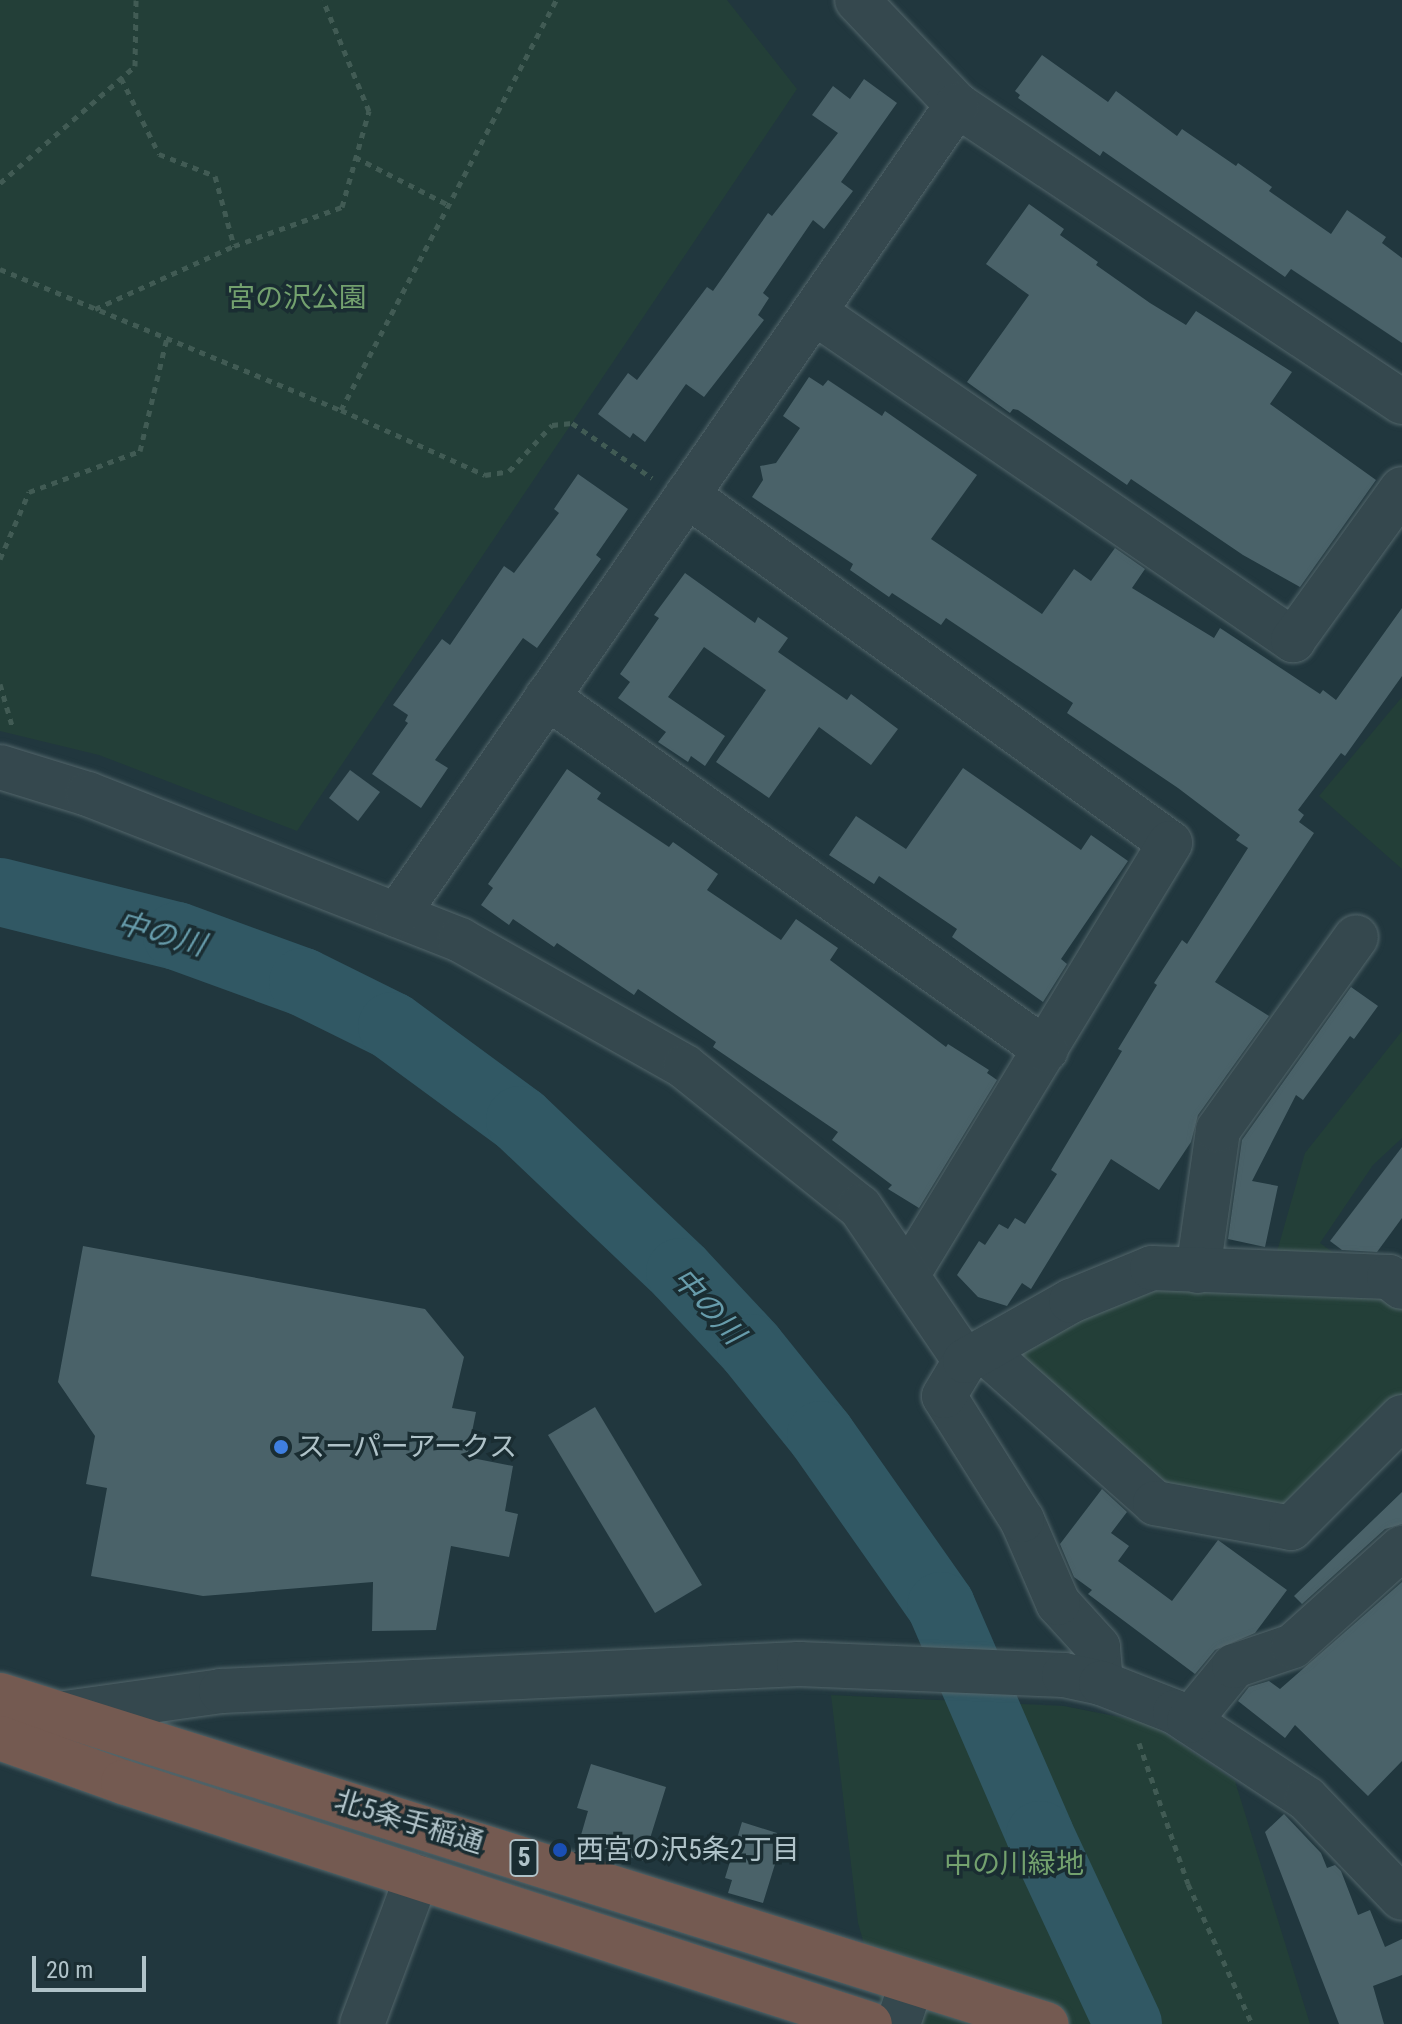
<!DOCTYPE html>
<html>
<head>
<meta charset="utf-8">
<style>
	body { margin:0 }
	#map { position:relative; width:1402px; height:2024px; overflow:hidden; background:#21373e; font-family:"Roboto Condensed","Noto Sans JP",sans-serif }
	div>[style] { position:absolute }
	.green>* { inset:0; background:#233f38 }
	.river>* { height:68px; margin:-34px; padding:0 34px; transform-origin:34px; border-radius:34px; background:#315864 }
	.building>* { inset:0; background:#4a6269 }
	.path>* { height:5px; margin-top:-2.5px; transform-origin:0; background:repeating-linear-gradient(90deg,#415b54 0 6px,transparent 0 12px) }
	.roads { filter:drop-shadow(0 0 2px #53666b) drop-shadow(0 0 2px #53666b) }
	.minor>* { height:44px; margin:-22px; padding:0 22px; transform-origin:22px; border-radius:22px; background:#35484e }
	.highway>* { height:44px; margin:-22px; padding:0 22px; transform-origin:22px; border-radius:22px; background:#745a51 }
	.dots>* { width:22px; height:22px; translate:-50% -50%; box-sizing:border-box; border:4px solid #1a2d32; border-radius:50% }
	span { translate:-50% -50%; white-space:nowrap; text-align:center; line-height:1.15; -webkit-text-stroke:7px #1a2d32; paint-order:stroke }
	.shield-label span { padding:2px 6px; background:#1a2d32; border:2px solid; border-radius:6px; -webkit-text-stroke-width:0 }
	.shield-label { font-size:26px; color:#b0c3c9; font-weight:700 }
	.park-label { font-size:28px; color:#73a16e }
	.poi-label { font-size:28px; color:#b0c3c9 }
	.left { translate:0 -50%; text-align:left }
	.street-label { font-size:28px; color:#b0c3c9 }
	.water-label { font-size:30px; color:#679cab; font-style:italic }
	.scale { position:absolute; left:32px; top:1956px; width:114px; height:36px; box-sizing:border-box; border:4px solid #b0c3c9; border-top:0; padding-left:10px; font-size:24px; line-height:28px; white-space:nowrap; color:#b0c3c9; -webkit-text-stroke:6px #1a2d32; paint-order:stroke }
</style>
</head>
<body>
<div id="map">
	<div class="green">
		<div style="clip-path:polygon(0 0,727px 0,797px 89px,297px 831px,99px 755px,0 731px)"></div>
		<div style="clip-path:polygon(1402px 697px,1402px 869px,1319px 796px)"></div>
		<div style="clip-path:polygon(1402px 1031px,1402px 1138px,1373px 1165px,1320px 1243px,1402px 1302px,1402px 1399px,1286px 1514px,1164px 1493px,1021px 1372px,1018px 1348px,1165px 1283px,1267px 1287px,1305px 1153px)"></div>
		<div style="clip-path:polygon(831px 1695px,1064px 1706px,1150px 1723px,1235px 1781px,1310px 2024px,887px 2024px,858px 1923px)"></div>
	</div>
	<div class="river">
		<div style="left:0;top:892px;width:182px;rotate:14deg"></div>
		<div style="left:177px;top:936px;width:134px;rotate:20.1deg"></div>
		<div style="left:303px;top:982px;width:99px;rotate:26.3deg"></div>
		<div style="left:392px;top:1026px;width:159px;rotate:36.3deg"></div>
		<div style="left:520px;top:1120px;width:221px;rotate:43.5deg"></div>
		<div style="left:680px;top:1272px;width:104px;rotate:46.9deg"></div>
		<div style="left:751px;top:1348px;width:112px;rotate:51.2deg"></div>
		<div style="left:821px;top:1435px;width:209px;rotate:54.9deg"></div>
		<div style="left:941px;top:1606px;width:249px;rotate:66.6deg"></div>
		<div style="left:1040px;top:1835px;width:208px;rotate:65deg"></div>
	</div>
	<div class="building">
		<div style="clip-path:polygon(1042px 55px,1108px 102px,1116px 91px,1177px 136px,1182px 129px,1236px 166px,1238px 163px,1272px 187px,1269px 191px,1331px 234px,1347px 210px,1386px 237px,1382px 243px,1402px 258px,1402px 343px,1291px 269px,1285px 277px,1103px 151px,1100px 156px,1018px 98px,1020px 95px,1015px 91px)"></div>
		<div style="clip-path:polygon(864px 79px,897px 103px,841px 182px,853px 191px,824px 229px,813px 220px,763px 293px,769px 298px,758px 315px,764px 320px,704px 397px,686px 384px,645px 442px,633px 433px,630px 438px,598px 414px,628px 373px,637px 380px,707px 287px,713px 291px,768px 213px,772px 216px,838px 133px,812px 115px,833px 86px,850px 99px)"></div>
		<div style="clip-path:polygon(1029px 204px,1064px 229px,1060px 235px,1098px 262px,1096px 265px,1150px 303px,1186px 325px,1196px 311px,1292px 372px,1270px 404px,1376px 480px,1300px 587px,1243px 555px,1131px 479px,1127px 485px,1018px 410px,1013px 409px,1010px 413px,967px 382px,1029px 295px,986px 264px)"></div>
		<div style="clip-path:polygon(809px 377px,823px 386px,828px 380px,882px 416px,885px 411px,977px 475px,931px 539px,1042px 614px,1074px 569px,1091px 581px,1115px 548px,1145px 569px,1132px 588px,1214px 638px,1220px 628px,1320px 694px,1323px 690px,1336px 700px,1402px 608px,1402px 676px,1345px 756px,1341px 753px,1298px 810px,1304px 815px,1299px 822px,1314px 833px,1215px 982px,1269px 1016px,1198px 1115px,1191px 1142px,1159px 1190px,1111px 1159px,1031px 1289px,1022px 1283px,1007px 1306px,978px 1297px,957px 1275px,979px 1241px,985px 1245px,999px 1224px,1008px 1229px,1015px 1218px,1025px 1224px,1057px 1174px,1051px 1170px,1122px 1051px,1118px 1049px,1157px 985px,1154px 983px,1182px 940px,1187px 944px,1248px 848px,1236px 840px,1240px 835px,1178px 788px,1067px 713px,1073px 703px,946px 618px,941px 625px,892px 593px,889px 597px,850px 570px,853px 564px,752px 497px,763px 480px,760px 466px,776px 463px,800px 428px,783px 416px)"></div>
		<div style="clip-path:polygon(578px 474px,628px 509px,596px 555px,601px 559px,537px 648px,523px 638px,435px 760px,448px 768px,421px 808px,372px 774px,408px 723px,405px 721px,408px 715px,393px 705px,442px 639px,450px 645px,504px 566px,514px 573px,559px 513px,554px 509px)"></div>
		<div style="clip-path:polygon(685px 573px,755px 623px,758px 617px,788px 638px,778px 652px,847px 700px,851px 694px,898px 729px,871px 765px,819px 727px,769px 798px,716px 762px,766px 690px,704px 647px,668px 697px,725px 736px,705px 766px,691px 756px,688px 762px,658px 742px,666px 732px,618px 698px,630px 682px,620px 674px,659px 618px,654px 615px)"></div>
		<div style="clip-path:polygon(963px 768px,1081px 850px,1091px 835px,1128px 861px,1061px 959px,1067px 964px,1043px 1002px,952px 937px,957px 929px,879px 876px,874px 884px,829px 855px,856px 816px,906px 849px)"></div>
		<div style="clip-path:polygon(567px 769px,601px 793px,597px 799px,669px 847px,673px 842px,718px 874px,707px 890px,781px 940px,796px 919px,838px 948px,830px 960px,946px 1047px,948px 1044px,989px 1070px,987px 1073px,997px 1080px,919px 1208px,888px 1189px,892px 1185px,832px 1140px,838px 1132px,713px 1047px,716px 1042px,638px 989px,634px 995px,557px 943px,554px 947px,513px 919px,509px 925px,481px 905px,493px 888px,488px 884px)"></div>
		<div style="clip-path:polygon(350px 770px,380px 792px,358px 821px,329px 798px)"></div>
		<div style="clip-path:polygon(1351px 987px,1378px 1006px,1354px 1039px,1350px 1036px,1303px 1100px,1296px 1095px,1252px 1181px,1278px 1186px,1265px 1247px,1228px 1239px,1242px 1140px)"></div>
		<div style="clip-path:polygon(1402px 1147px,1402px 1218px,1377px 1252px,1342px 1250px,1330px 1241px)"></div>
		<div style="clip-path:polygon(83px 1246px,425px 1309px,464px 1357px,452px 1408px,476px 1412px,467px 1457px,513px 1466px,505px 1511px,518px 1514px,509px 1557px,451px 1546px,436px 1630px,372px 1631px,373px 1582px,203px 1596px,91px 1576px,107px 1488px,86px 1484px,95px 1436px,58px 1382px)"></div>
		<div style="clip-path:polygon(595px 1407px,702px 1585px,655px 1613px,548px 1435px)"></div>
		<div style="clip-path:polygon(1102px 1489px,1127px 1512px,1111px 1533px,1129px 1546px,1118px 1561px,1172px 1601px,1218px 1540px,1287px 1590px,1255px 1633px,1215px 1650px,1195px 1674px,1088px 1594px,1092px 1590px,1074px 1577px,1060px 1544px)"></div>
		<div style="clip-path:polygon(1402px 1492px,1402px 1524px,1385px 1529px,1302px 1604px,1294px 1596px)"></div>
		<div style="clip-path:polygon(1402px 1582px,1402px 1761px,1368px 1796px,1295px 1725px,1285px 1738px,1238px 1701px,1249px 1687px,1269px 1681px,1280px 1689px)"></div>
		<div style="clip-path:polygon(591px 1764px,666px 1787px,643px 1861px,579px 1842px,588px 1811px,577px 1808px)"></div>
		<div style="clip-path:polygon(1284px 1814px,1321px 1853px,1327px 1868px,1335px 1865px,1341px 1871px,1358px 1915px,1370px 1910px,1385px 1947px,1402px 1939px,1402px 1975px,1373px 1986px,1384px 2024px,1339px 2024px,1265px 1832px)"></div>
		<div style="clip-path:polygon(742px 1822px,777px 1833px,780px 1848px,763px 1903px,728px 1893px,732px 1880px,725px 1878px)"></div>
	</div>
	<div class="path">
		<div style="left:121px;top:78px;width:85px;rotate:63.4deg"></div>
		<div style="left:159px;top:154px;width:60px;rotate:21.4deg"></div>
		<div style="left:215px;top:176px;width:73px;rotate:74.8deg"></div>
		<div style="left:355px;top:157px;width:103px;rotate:27.1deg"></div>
		<div style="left:0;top:183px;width:179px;rotate:-40.9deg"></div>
		<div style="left:135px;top:66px;width:66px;rotate:-89.1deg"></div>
		<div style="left:0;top:269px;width:369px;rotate:22.5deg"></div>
		<div style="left:341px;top:410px;width:158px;rotate:24.3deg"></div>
		<div style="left:485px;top:475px;width:24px;rotate:-9deg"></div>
		<div style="left:509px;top:471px;width:63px;rotate:-46.9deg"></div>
		<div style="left:552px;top:425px;width:20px;rotate:-6deg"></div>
		<div style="left:572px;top:423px;width:97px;rotate:34.5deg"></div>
		<div style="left:95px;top:309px;width:153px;rotate:-24.4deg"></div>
		<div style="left:234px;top:246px;width:115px;rotate:-19.9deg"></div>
		<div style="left:342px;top:207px;width:100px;rotate:-74.3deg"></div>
		<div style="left:369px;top:111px;width:120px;rotate:-112.5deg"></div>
		<div style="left:341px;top:410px;width:463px;rotate:-62.3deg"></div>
		<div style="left:0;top:559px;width:73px;rotate:-66.6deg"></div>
		<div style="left:29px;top:492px;width:118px;rotate:-20.3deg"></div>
		<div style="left:140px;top:451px;width:116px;rotate:-76.6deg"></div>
		<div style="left:0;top:684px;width:47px;rotate:73.9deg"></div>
		<div style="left:1139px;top:1743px;width:149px;rotate:70.8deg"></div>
		<div style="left:1188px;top:1884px;width:154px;rotate:65.4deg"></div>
	</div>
	<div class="roads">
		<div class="minor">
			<div style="left:857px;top:0;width:145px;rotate:46.4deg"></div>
			<div style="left:957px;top:105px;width:535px;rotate:33.72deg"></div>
			<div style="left:814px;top:312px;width:581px;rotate:34.4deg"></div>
			<div style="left:1293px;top:640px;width:186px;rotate:-54.2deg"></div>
			<div style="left:687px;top:495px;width:595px;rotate:35.77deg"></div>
			<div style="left:1170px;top:843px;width:504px;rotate:121.29deg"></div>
			<div style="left:547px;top:697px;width:611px;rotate:35.28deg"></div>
			<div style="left:0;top:767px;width:92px;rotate:17.1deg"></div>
			<div style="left:88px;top:794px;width:400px;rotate:21.4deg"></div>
			<div style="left:460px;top:940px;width:258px;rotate:29.4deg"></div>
			<div style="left:685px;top:1067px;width:224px;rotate:38.7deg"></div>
			<div style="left:860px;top:1207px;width:186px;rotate:55.7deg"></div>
			<div style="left:397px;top:915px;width:985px;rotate:-55.34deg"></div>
			<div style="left:1198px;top:1271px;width:142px;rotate:-81.9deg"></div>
			<div style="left:1218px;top:1130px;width:237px;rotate:-54.4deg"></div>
			<div style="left:984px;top:1351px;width:229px;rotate:41.6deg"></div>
			<div style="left:1155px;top:1503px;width:138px;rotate:10.4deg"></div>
			<div style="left:1291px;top:1528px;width:157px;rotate:-45deg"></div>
			<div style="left:1101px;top:1683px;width:36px;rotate:-95deg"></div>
			<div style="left:1098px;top:1647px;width:59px;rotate:-132.3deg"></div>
			<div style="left:1058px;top:1603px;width:90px;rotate:-113.4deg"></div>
			<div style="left:1022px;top:1520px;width:146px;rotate:-122.2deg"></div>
			<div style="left:944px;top:1396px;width:41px;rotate:-59deg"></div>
			<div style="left:965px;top:1361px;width:122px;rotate:-29.5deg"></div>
			<div style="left:1071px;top:1301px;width:87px;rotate:-22.2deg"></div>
			<div style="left:1152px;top:1268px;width:237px;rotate:2.2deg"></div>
			<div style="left:1389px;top:1277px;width:16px;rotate:38deg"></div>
			<div style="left:58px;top:1714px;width:165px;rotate:-8deg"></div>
			<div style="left:221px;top:1691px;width:579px;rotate:-2.67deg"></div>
			<div style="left:799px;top:1664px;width:265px;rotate:2.4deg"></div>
			<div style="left:1064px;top:1675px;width:38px;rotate:12deg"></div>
			<div style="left:1101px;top:1683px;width:79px;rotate:21.4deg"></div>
			<div style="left:1175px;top:1712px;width:158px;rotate:33.4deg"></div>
			<div style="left:1307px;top:1799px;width:137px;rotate:46.2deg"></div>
			<div style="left:1189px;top:1721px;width:71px;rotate:-50.7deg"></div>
			<div style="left:1234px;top:1666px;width:62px;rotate:-18.7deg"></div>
			<div style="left:1293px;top:1646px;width:147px;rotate:-42deg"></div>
			<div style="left:362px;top:2024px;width:157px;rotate:-69.5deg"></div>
			<div style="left:898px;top:2024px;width:41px;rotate:-71.6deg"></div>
		</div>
		<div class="highway">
			<div style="left:0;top:1695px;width:1097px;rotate:17.46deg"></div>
			<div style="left:0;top:1738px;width:131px;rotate:19.7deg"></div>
			<div style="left:123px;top:1782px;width:785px;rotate:17.95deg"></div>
		</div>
	</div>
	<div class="dots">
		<div style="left:281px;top:1447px;background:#3f7fe0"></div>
		<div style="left:560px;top:1850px;background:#1a4fb4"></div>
	</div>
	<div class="shield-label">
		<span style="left:524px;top:1858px">5</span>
	</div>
	<div class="park-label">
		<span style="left:297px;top:298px">宮の沢公園</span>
		<span style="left:1014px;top:1864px">中の川緑地</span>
	</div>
	<div class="poi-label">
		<span class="left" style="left:297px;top:1447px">スーパーアークス</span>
		<span class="left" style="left:576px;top:1850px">西宮の沢5条2丁目</span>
	</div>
	<div class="street-label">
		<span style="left:409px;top:1822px;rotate:17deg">北5条手稲通</span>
	</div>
	<div class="water-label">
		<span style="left:161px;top:934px;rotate:16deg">中の川</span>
		<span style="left:708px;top:1306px;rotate:48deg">中の川</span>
	</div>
	<div class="scale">20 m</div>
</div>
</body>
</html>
